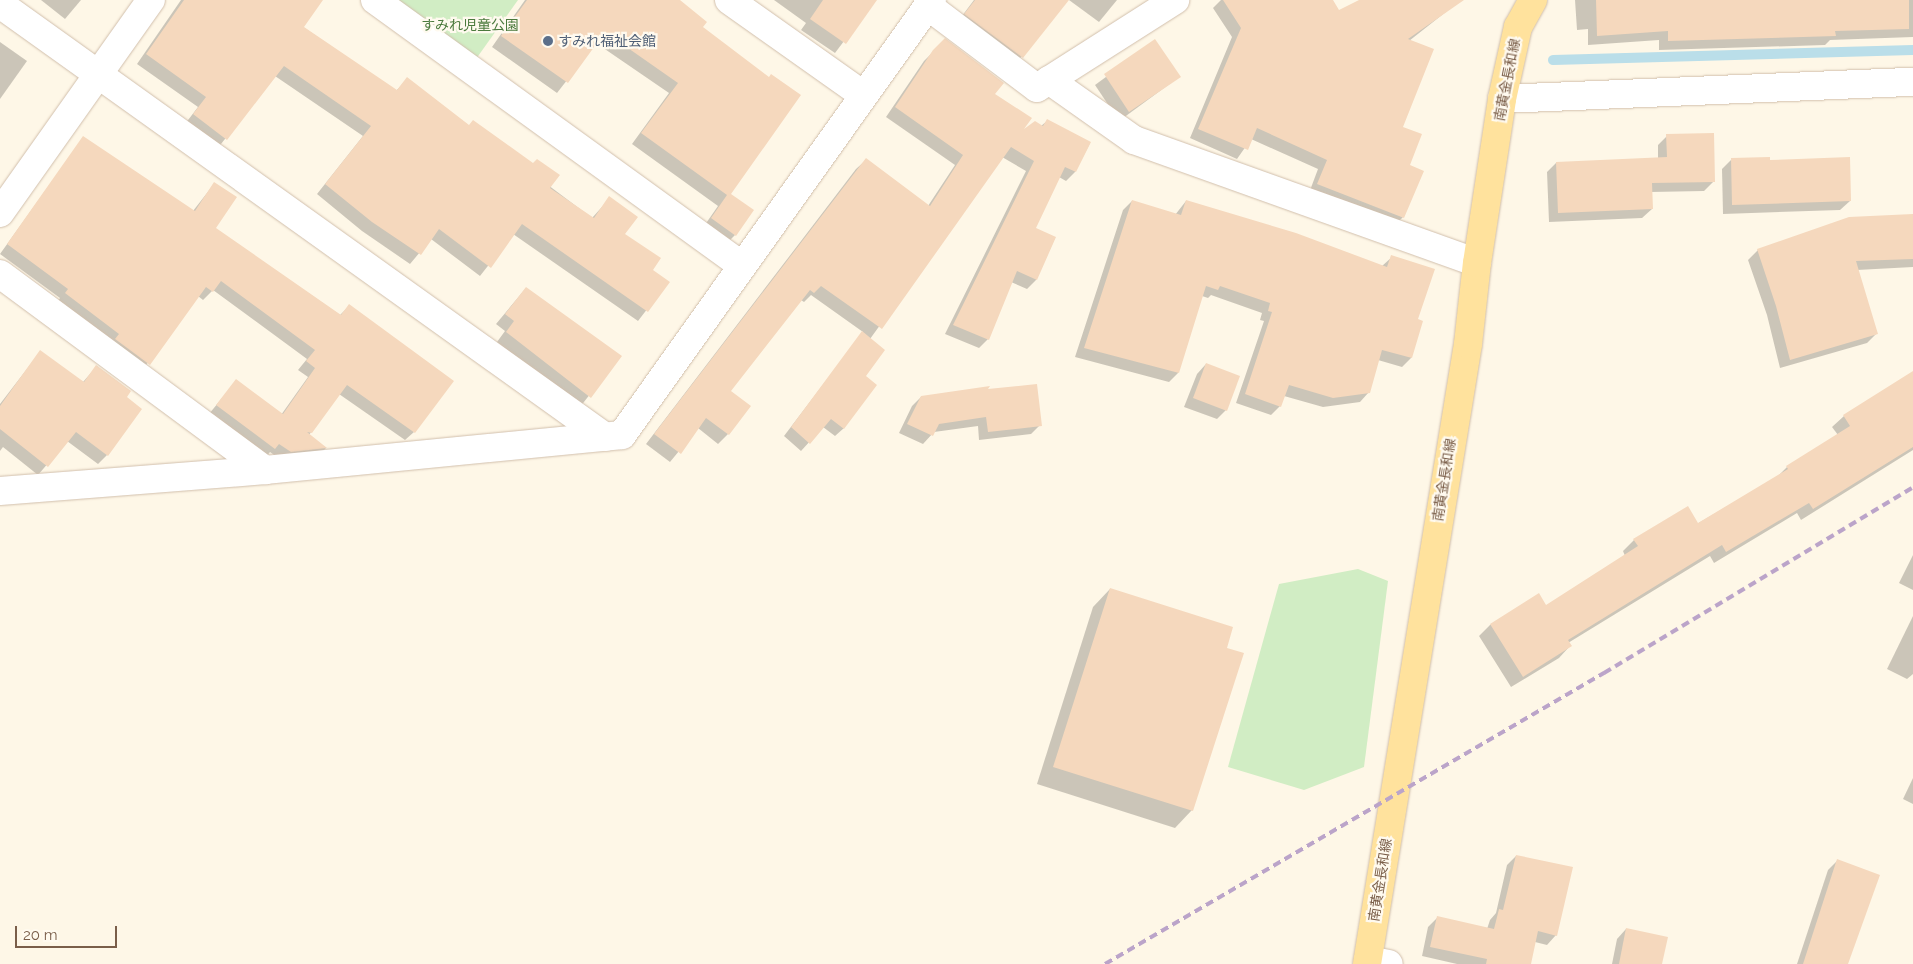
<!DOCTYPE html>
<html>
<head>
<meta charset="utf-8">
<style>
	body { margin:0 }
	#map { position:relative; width:1913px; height:964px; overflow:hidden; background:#fef7e7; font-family:Raleway,"Noto Sans JP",sans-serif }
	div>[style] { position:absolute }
	.green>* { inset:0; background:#d1edc4 }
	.shadow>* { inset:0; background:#0003 }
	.stream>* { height:10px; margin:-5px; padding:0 5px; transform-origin:5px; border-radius:5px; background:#badee9 }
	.building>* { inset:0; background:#f5d8bd }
	.roads { filter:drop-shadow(0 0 1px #d1bfac) drop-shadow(0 0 1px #d1bfac) }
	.minor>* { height:28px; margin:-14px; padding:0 14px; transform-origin:14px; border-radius:14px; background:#fff }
	.major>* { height:28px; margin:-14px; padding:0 14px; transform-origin:14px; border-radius:14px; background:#ffe29d }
	.rail>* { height:4px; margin-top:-2px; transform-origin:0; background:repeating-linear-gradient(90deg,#bba4c9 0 8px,transparent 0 13px) }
	.dots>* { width:14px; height:14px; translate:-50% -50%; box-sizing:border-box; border:2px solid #fffaef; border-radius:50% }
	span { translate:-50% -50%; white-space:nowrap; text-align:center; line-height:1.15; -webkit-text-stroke:4.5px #fffaef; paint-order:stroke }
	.park-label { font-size:14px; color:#4b7a3d }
	.service-label { font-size:14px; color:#4e5e75 }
	.left { translate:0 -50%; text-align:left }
	.street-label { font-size:14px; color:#7a5e49 }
	.scale { position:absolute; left:15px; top:926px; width:102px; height:22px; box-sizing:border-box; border:2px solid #7a5e49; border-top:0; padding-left:6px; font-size:15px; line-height:18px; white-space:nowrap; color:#7a5e49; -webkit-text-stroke:4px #fffaef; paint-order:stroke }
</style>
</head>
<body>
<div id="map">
	<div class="green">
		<div style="clip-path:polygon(392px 0,518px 0,476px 59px)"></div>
		<div style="clip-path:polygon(1358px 569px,1388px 581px,1364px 767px,1304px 790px,1228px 767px,1279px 584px)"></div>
	</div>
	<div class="shadow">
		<div style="clip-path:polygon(41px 0,81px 0,65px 19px)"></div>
		<div style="clip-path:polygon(181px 0,301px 0,303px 27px,396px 91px,407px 79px,592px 218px,610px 198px,623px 234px,651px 270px,668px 282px,638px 321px,513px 234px,480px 276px,431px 239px,410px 264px,362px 231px,317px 194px,363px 136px,275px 76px,217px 149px,185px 124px,198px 107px,137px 64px)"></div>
		<div style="clip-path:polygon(525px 0,675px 0,701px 27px,769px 78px,729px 194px,735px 235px,725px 245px,702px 229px,718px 206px,632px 144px,669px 93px,596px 43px,557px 93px,492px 47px)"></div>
		<div style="clip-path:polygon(774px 0,875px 0,835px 53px,801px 30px,806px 23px)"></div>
		<div style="clip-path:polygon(974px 0,1067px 0,1013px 67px,956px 24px)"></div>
		<div style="clip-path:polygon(1069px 0,1117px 0,1099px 22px)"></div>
		<div style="clip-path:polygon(1221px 0,1332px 0,1338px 12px,1361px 0,1441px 0,1447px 11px,1409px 41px,1401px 128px,1408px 166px,1403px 217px,1394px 226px,1309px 193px,1318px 169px,1251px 139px,1237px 159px,1190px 138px,1232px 37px,1213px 8px)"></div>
		<div style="clip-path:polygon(1575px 0,1913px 0,1913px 37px,1830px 40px,1825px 45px,1659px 50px,1659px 40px,1588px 45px,1588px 29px,1577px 30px)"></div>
		<div style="clip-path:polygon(945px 40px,993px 95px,1019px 133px,1041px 126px,1047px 121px,1090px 143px,1075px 172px,1066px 181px,1059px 177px,1034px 228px,1055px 238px,1036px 280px,1027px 289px,1011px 282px,988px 339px,979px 348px,945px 334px,1026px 171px,1002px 157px,870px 339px,864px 376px,844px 428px,835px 436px,823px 427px,801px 451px,784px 436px,863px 332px,811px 295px,804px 302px,801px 300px,729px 391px,749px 406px,728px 434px,718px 444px,698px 428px,670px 462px,646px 444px,856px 169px,866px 160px,928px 206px,955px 165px,886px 117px,924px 61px)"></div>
		<div style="clip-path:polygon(1155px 41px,1179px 77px,1119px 121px,1095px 85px)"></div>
		<div style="clip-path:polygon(0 42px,27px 61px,0 99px)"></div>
		<div style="clip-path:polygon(1667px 136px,1714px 181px,1704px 191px,1651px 192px,1652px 209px,1642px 218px,1549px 222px,1547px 172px,1556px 163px,1658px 159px,1658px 145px)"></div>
		<div style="clip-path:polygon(83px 138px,193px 211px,214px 184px,214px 228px,340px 315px,349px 306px,414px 432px,405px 440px,339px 394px,309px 435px,326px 448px,317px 457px,281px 460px,270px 452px,266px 457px,209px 414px,236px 381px,281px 415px,308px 377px,298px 370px,307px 359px,213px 290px,203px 300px,198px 296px,140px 373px,57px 303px,60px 298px,0 254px)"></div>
		<div style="clip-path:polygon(1731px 160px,1850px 201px,1840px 210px,1723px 214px,1722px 169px)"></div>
		<div style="clip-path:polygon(1132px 201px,1175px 215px,1186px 201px,1382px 266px,1392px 257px,1417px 320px,1421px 322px,1411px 358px,1402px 367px,1378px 360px,1369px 392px,1360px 402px,1323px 407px,1284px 396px,1280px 406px,1271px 415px,1236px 403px,1264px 321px,1260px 320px,1262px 313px,1211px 295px,1208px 298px,1202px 296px,1178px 373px,1169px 382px,1075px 357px,1123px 210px)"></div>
		<div style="clip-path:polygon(1913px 216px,1913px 267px,1857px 270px,1876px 334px,1867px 343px,1780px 368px,1767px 315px,1748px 260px,1758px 250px)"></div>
		<div style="clip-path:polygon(526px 288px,620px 356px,580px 407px,497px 342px,505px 331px,496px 324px)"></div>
		<div style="clip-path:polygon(40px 352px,83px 382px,97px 366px,125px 398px,107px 455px,98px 464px,67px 441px,38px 475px,3px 447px,0 451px,0 404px)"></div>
		<div style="clip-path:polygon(1206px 364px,1226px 410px,1217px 419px,1184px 407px,1197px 374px)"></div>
		<div style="clip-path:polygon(1913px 373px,1913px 450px,1801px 520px,1797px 513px,1714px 563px,1710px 556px,1568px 643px,1570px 646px,1559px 658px,1511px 687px,1479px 636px,1490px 625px,1538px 595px,1546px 606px,1625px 556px,1623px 551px,1634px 540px,1697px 524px,1777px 477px,1787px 467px,1838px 435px,1832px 427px,1844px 416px)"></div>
		<div style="clip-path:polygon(986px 391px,1040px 425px,1031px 434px,979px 440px,978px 426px,934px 432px,923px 444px,899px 433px,912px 406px,921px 397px)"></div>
		<div style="clip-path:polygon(1913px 555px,1913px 590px,1899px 583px)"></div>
		<div style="clip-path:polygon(1110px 589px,1225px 649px,1192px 810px,1175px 828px,1037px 784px,1093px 607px)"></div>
		<div style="clip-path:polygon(1913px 616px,1913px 674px,1907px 679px,1887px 669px)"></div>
		<div style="clip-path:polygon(1913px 778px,1913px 804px,1903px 799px)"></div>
		<div style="clip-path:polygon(1516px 856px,1556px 935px,1547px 945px,1535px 942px,1529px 964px,1457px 964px,1422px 956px,1428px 927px,1437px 918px,1487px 929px,1490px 920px,1496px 913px,1507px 865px)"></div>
		<div style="clip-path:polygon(1837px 861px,1847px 964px,1797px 964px,1828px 870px)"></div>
		<div style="clip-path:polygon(1626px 929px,1661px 964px,1612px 964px,1617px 939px)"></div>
	</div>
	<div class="stream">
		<div style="left:1553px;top:60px;width:360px;rotate:-1.6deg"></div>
	</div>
	<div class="building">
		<div style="clip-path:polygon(184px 0,323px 0,304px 27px,397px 90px,407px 77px,469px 125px,473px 120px,533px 163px,537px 159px,560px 175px,550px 188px,594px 218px,609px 196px,638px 217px,625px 234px,661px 258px,653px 270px,670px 282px,648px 312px,522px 224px,491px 268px,439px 229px,421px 255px,372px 222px,325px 184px,371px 126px,284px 66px,227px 140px,193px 114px,206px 97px,146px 54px)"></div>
		<div style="clip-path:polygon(527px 0,680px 0,707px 22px,703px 27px,769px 77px,771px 74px,801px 95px,731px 194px,754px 210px,736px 236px,711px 218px,727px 195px,641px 133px,678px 83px,605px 32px,568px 83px,501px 36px)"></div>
		<div style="clip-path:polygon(823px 0,877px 0,846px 44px,810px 19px)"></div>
		<div style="clip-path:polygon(975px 0,1069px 0,1023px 58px,964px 14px)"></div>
		<div style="clip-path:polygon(1223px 0,1333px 0,1339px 10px,1359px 0,1464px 0,1408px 39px,1434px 49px,1403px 127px,1422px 134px,1410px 165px,1424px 171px,1404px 218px,1317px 184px,1327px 160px,1257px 128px,1248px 150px,1198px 129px,1241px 28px)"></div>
		<div style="clip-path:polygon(1596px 0,1909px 0,1909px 29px,1835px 31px,1836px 36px,1668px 41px,1668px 31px,1597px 36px)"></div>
		<div style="clip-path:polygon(945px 38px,1004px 83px,995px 94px,1032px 118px,1024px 129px,1035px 121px,1043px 126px,1047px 119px,1091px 142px,1076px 172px,1065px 167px,1036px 228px,1056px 237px,1037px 280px,1017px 271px,989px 340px,953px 325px,1034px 161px,1011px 147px,882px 329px,821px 286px,814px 293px,810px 290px,731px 391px,751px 406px,729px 435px,706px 418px,681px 454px,654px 434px,866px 158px,930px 206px,963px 155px,895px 107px,933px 50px)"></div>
		<div style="clip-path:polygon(1155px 39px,1181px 77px,1129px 112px,1104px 74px)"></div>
		<div style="clip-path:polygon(1714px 133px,1715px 182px,1652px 183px,1653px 209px,1558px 213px,1556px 162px,1667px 157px,1666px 134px)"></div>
		<div style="clip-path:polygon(83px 136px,195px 211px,214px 182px,237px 197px,216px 228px,341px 315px,349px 304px,454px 381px,415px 433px,347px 385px,312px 433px,307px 432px,327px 448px,291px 452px,279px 444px,275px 449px,216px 405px,236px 379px,283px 414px,315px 368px,306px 361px,315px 350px,221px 281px,213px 292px,206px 287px,150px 365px,115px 339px,119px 334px,65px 293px,68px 289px,7px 244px)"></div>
		<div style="clip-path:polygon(1770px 157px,1770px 160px,1850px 157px,1851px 201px,1732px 205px,1731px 158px)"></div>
		<div style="clip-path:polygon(1132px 200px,1181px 215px,1186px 200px,1296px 233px,1387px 267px,1391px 255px,1435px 269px,1418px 319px,1423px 321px,1412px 358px,1382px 350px,1370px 393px,1333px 398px,1289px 385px,1281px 407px,1245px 394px,1272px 312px,1268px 311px,1270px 303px,1220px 286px,1218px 290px,1206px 286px,1179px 373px,1084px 348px)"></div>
		<div style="clip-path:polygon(1913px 214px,1913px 259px,1856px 261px,1878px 334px,1790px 360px,1776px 306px,1757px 249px,1849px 217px)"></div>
		<div style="clip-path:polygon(526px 287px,622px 356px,591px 398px,506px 332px,514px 321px,505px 314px)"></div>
		<div style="clip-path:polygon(862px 331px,885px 350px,866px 376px,877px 385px,844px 429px,831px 419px,810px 444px,791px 427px)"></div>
		<div style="clip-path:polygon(40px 350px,84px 382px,96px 365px,131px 391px,127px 397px,142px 409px,108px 456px,76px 432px,48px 467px,0 429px,0 406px)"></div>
		<div style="clip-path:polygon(1206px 363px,1240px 376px,1227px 411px,1193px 398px)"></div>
		<div style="clip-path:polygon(1913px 371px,1913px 447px,1813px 509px,1809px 503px,1726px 552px,1722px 545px,1568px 640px,1572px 646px,1523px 677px,1490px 624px,1539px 593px,1546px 605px,1638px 546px,1633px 539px,1688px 506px,1698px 523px,1788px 469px,1786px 466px,1850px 426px,1843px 415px)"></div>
		<div style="clip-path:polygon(1037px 384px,1042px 426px,988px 432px,986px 417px,939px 424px,933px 436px,907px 424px,921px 396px,990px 386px,988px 389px)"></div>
		<div style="clip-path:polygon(1110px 588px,1233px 627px,1227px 648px,1244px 653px,1193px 811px,1053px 767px)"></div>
		<div style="clip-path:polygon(1516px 855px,1573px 867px,1557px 936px,1538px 931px,1531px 964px,1486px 964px,1487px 959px,1430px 947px,1437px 916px,1494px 929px,1499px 909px,1503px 910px)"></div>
		<div style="clip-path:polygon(1837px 859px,1880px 875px,1848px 964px,1803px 964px)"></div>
		<div style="clip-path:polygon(1626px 928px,1668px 937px,1662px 964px,1619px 964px)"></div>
	</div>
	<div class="roads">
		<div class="minor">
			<div style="left:375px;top:0;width:453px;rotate:35.9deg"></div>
			<div style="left:729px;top:0;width:164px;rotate:35.3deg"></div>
			<div style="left:0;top:4px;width:744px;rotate:35.59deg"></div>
			<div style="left:928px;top:6px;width:136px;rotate:37deg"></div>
			<div style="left:1037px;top:88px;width:164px;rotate:-32.5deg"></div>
			<div style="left:1049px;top:80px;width:104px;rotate:35.2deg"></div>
			<div style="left:1134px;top:140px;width:364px;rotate:19.7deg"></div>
			<div style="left:1502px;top:99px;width:411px;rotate:-2.4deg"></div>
			<div style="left:0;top:213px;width:261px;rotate:-54.7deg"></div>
			<div style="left:0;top:274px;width:330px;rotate:36.5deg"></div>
			<div style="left:0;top:491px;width:266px;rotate:-4.5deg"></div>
			<div style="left:265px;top:470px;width:359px;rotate:-5.6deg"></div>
			<div style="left:622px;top:435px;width:534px;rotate:-54.52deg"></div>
			<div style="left:1368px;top:960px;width:21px;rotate:11deg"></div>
		</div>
		<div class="major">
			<div style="left:1367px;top:964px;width:628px;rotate:-80.75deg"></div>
			<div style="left:1468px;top:344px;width:81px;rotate:-83.7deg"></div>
			<div style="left:1477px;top:263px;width:166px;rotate:-81.3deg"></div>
			<div style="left:1502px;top:99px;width:74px;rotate:-77.5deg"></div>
			<div style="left:1518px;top:27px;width:31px;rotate:-61deg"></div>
		</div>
	</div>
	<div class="rail">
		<div style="left:1105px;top:964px;width:578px;rotate:-30.25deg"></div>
		<div style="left:1604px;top:673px;width:361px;rotate:-31deg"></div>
	</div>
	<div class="dots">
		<div style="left:548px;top:41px;background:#5c6f8a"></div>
	</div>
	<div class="park-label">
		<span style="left:470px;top:25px">すみれ児童公園</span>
	</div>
	<div class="service-label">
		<span class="left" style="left:558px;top:41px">すみれ福祉会館</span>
	</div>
	<div class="street-label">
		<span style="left:1507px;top:80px;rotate:-79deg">南黄金長和線</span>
		<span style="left:1444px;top:480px;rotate:-81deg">南黄金長和線</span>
		<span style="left:1380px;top:880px;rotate:-81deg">南黄金長和線</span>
	</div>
	<div class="scale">20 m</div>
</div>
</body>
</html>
